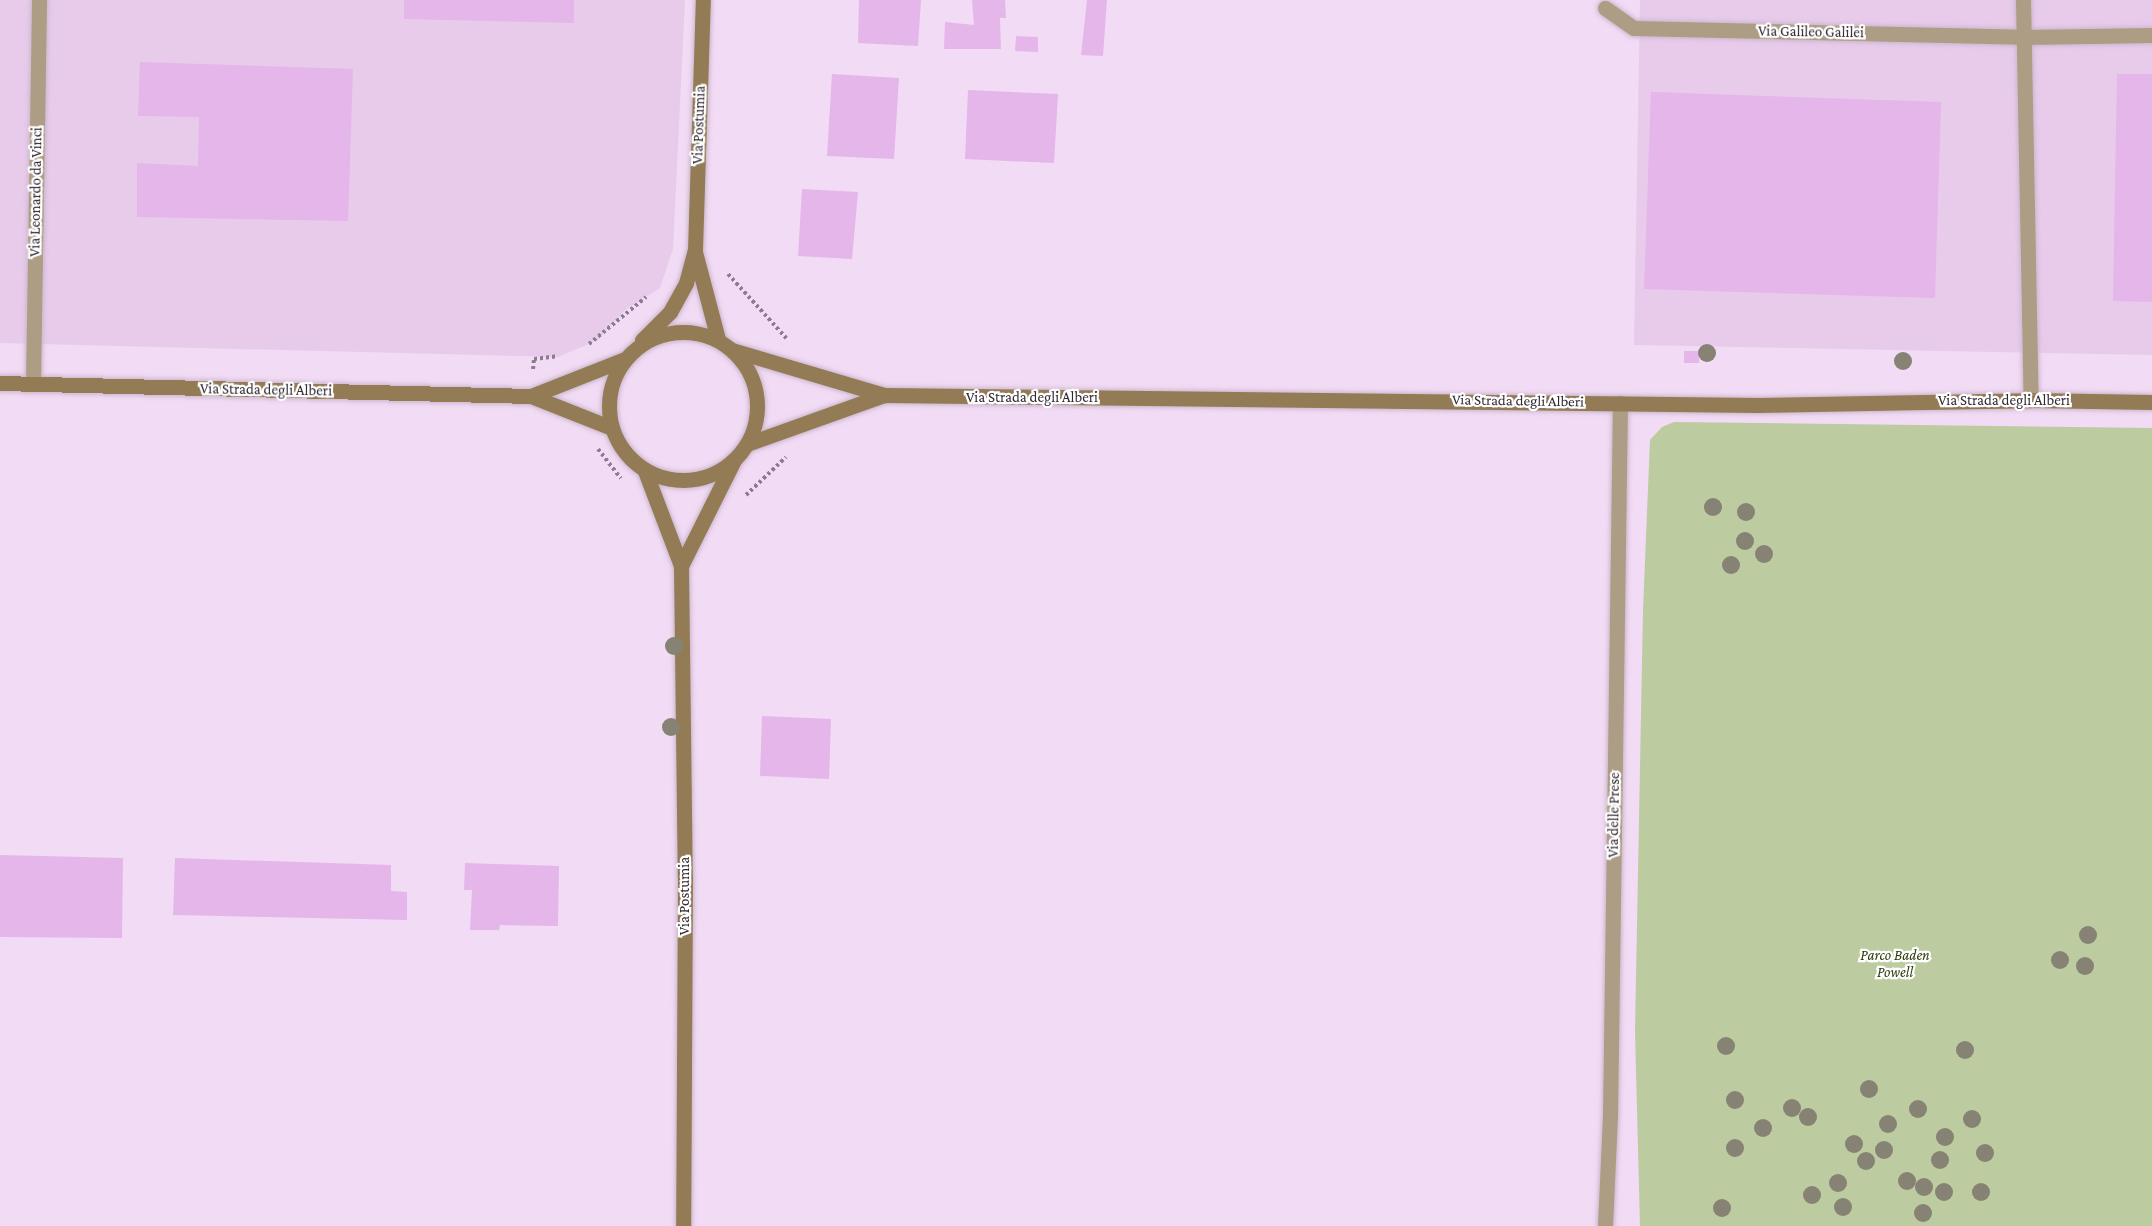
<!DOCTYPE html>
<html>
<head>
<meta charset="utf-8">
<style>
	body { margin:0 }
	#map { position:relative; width:2152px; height:1226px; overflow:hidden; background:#f2dbf4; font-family:"Crimson Pro",serif }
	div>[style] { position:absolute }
	.built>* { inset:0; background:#e8cbeb }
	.green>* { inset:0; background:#bccba0 }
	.building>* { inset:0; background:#e5b6e9 }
	.path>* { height:4px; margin-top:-2px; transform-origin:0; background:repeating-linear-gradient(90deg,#8c7d8e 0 3px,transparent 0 6px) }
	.roads { filter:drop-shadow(0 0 2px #cbb7cd) drop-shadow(0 0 2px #cbb7cd) }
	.street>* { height:15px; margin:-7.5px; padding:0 7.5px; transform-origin:7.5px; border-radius:7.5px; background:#ad9d84 }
	.secondary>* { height:15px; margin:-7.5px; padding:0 7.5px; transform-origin:7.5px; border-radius:7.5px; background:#927b55 }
	.secondary>.ring { margin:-7.5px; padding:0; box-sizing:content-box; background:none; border:15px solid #927b55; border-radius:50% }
	.trees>* { width:18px; height:18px; margin:-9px; border-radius:50%; background:#868274 }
	span { translate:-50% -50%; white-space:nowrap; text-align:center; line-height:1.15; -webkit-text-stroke:4.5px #fff; paint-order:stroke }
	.street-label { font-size:15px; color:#312832 }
	.park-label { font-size:15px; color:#2d3a0b; font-style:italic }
</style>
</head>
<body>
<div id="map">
	<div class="built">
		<div style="clip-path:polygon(0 0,685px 0,673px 249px,660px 288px,625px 310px,598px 340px,558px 357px,0 343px)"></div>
		<div style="clip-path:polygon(1640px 0,2152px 0,2152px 355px,1634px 345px)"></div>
	</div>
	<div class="green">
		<div style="clip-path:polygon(1674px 422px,2152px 428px,2152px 1226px,1640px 1226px,1635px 1031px,1643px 610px,1650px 440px,1662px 427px)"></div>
	</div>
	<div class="building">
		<div style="clip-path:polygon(404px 0,574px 0,574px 23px,404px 19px)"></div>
		<div style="clip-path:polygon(859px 0,921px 0,918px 46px,858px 43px)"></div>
		<div style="clip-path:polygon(972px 0,1005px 0,1006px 18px,1000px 18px,1001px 49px,944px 49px,945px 22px,974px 25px)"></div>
		<div style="clip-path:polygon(1087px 0,1107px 0,1103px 56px,1081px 55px)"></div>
		<div style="clip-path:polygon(1016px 36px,1038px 37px,1038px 52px,1015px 51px)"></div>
		<div style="clip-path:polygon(140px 62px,353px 69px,348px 221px,137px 217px,137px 163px,198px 166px,199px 117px,138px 116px)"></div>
		<div style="clip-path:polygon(832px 74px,899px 78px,894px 159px,827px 156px)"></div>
		<div style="clip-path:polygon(2117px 74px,2152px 74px,2152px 302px,2113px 301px)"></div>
		<div style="clip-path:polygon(968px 90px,1058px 94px,1054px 163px,965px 159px)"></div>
		<div style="clip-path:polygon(1651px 92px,1941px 102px,1935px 298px,1644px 289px)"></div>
		<div style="clip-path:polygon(802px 189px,858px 192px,852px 259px,798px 256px)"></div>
		<div style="clip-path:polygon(1684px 351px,1699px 351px,1699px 363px,1684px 363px)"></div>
		<div style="clip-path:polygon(762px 716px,831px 719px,829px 779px,760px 776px)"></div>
		<div style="clip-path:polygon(0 855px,123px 858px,122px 938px,0 937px)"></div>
		<div style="clip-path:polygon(175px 858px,391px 865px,391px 891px,407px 892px,407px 920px,173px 915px)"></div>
		<div style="clip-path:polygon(465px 863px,559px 866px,558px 926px,500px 925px,499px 930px,470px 930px,472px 890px,464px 890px)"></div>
	</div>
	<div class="path">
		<div style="left:728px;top:274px;width:89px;rotate:47.7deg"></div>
		<div style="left:589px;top:344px;width:74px;rotate:-39.5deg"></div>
		<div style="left:533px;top:369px;width:10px;rotate:-84deg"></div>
		<div style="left:534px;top:359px;width:23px;rotate:-7deg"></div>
		<div style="left:598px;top:449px;width:37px;rotate:52deg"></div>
		<div style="left:746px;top:495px;width:55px;rotate:-43.5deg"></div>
	</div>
	<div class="roads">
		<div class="street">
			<div style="left:2023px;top:0;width:400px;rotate:88.9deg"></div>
			<div style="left:1605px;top:8px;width:35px;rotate:35deg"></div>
			<div style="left:1634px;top:28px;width:388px;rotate:1.3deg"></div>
			<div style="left:2022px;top:37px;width:130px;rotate:-0.9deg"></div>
			<div style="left:33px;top:384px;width:384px;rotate:-89.1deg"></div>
			<div style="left:1605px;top:1226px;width:109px;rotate:-87.4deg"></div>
			<div style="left:1610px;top:1117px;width:714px;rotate:-89.2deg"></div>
		</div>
		<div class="secondary">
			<div style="left:695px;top:252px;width:90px;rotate:75.2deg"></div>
			<div class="ring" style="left:609px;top:332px;width:133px;height:133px"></div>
			<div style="left:642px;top:340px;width:40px;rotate:-45deg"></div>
			<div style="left:670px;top:312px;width:33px;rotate:-61deg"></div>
			<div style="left:686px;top:283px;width:34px;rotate:-75deg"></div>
			<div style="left:695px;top:250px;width:250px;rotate:-88.2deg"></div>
			<div style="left:732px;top:350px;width:159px;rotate:16.5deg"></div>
			<div style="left:884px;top:395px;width:874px;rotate:0.66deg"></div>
			<div style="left:1758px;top:405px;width:273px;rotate:-1deg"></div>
			<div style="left:2031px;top:400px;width:121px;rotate:0.9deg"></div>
			<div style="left:0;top:383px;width:531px;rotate:1.4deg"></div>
			<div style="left:531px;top:396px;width:87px;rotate:21.6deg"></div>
			<div style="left:531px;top:396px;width:101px;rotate:-21.5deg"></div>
			<div style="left:747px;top:444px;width:145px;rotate:-19.7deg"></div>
			<div style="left:645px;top:471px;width:102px;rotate:69.2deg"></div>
			<div style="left:681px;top:566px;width:311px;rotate:89.3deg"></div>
			<div style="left:685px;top:877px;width:349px;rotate:90.3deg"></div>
			<div style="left:681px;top:566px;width:116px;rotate:-63.4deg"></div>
		</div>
	</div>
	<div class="trees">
		<div style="left:1707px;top:353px"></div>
		<div style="left:1903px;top:361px"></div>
		<div style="left:1713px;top:507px"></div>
		<div style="left:1746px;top:512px"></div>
		<div style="left:1745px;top:541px"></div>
		<div style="left:1764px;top:554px"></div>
		<div style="left:1731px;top:565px"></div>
		<div style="left:674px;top:646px"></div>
		<div style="left:671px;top:727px"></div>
		<div style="left:2088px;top:935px"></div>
		<div style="left:2060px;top:960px"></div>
		<div style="left:2085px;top:966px"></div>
		<div style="left:1726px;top:1046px"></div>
		<div style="left:1965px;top:1050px"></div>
		<div style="left:1869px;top:1089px"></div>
		<div style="left:1735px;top:1100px"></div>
		<div style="left:1792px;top:1108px"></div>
		<div style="left:1918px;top:1109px"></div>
		<div style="left:1808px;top:1117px"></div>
		<div style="left:1972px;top:1119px"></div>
		<div style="left:1888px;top:1124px"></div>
		<div style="left:1763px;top:1128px"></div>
		<div style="left:1945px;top:1137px"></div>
		<div style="left:1854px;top:1144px"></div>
		<div style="left:1735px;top:1148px"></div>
		<div style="left:1884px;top:1150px"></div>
		<div style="left:1985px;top:1153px"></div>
		<div style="left:1940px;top:1160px"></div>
		<div style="left:1866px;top:1161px"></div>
		<div style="left:1907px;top:1181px"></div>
		<div style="left:1838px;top:1183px"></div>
		<div style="left:1924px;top:1187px"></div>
		<div style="left:1944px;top:1192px"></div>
		<div style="left:1981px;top:1192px"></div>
		<div style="left:1812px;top:1195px"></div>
		<div style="left:1843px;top:1207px"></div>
		<div style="left:1722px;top:1208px"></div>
		<div style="left:1923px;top:1213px"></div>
	</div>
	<div class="street-label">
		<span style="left:1811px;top:32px;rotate:1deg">Via Galileo Galilei</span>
		<span style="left:699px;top:125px;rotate:-88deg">Via Postumia</span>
		<span style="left:36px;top:192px;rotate:-89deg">Via Leonardo da Vinci</span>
		<span style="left:266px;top:390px;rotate:1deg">Via Strada degli Alberi</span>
		<span style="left:1032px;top:398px">Via Strada degli Alberi</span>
		<span style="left:1518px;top:401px;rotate:1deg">Via Strada degli Alberi</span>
		<span style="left:2004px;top:401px">Via Strada degli Alberi</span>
		<span style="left:1614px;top:815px;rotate:-89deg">Via delle Prese</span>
		<span style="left:685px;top:896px;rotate:-90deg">Via Postumia</span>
	</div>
	<div class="park-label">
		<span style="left:1895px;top:964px">Parco Baden<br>Powell</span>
	</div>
</div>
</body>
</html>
